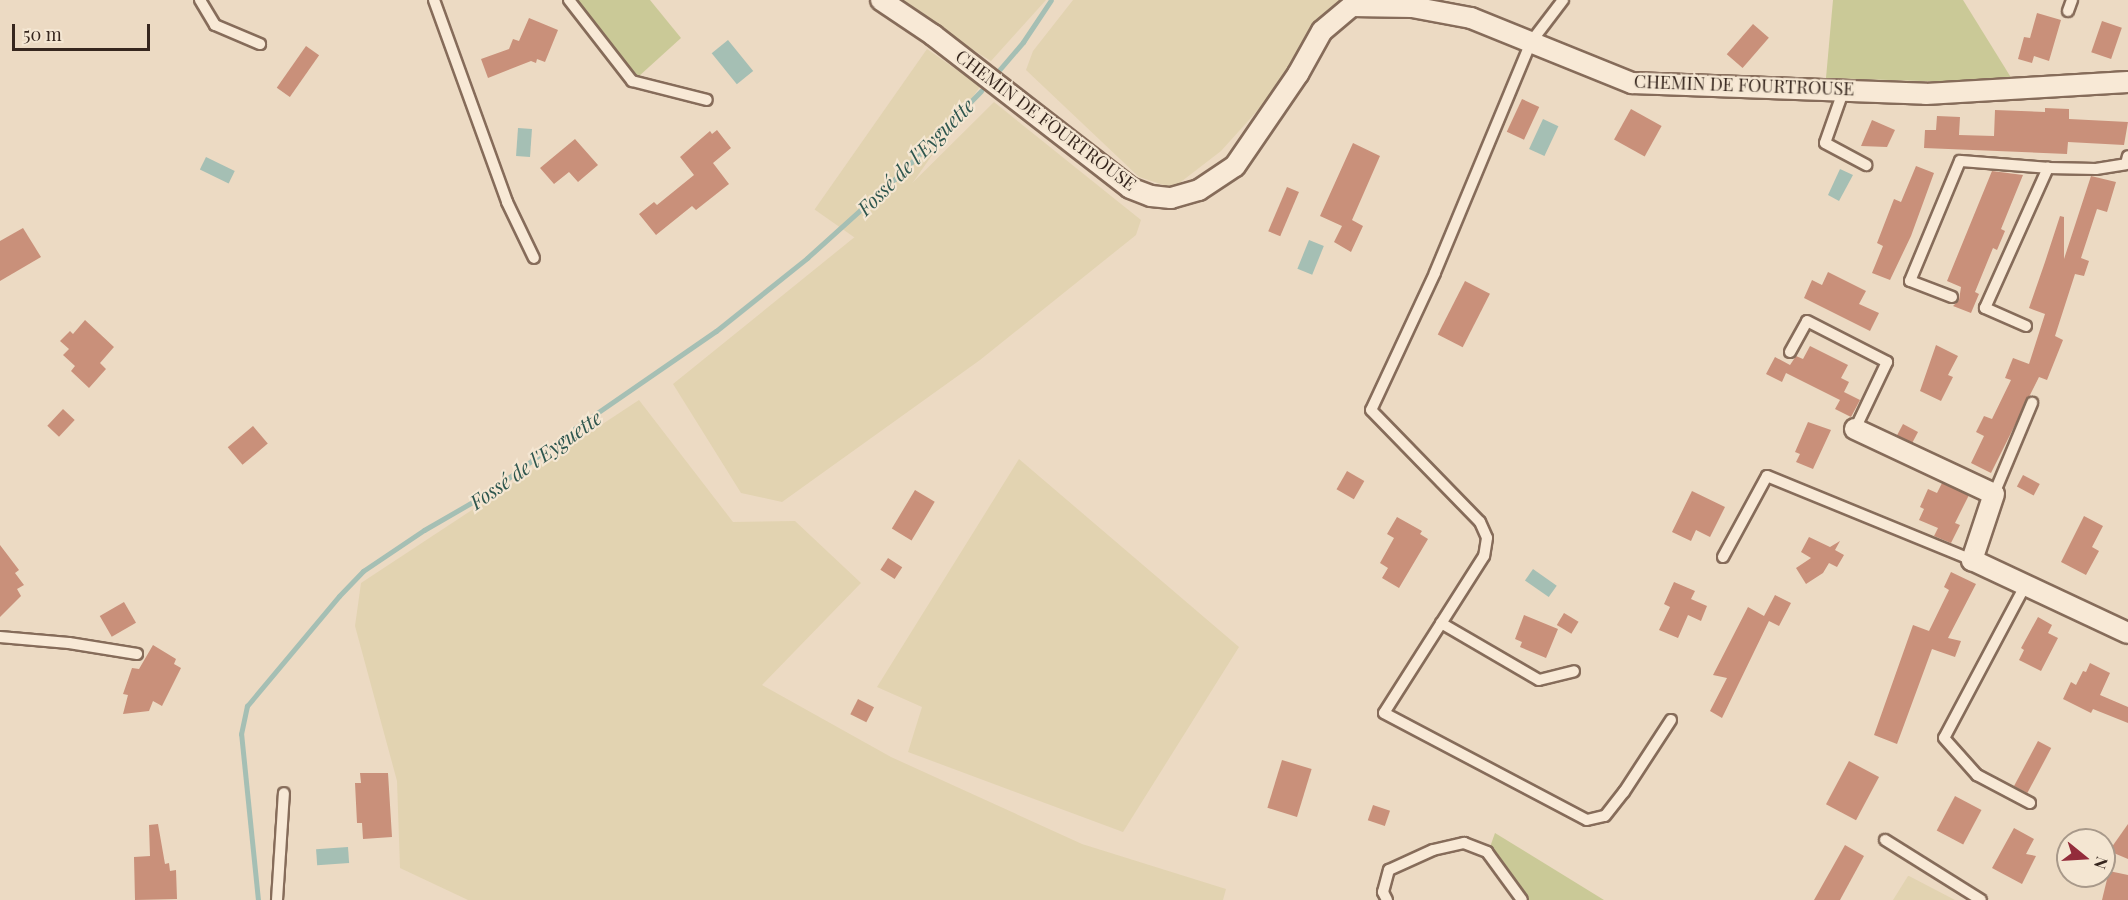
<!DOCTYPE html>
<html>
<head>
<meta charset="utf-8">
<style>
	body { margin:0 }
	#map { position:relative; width:2128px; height:900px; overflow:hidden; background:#ecdac3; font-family:"Playfair Display",serif }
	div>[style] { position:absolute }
	.farmland>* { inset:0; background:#e2d3b1; transform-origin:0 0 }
	.green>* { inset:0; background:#cac997 }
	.water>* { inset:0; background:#a5bfb4; transform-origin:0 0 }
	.stream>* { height:5px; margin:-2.5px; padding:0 2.5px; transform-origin:2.5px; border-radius:2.5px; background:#a5bfb4 }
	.building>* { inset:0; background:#c9907a; transform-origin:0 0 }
	.roads { filter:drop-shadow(2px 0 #866c5a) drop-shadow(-2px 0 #866c5a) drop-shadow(0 2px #866c5a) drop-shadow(0 -2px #866c5a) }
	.lane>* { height:10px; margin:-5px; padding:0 5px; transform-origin:5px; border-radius:5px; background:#f8e9d6 }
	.street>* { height:20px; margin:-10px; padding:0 10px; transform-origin:10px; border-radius:10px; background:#f8e9d6 }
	span { translate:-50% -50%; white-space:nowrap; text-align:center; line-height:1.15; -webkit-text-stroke:4.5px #f4e6d2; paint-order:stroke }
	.street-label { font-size:18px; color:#36261e }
	.water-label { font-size:20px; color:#2e564e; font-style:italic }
	.north { position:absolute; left:2056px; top:828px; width:60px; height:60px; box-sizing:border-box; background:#f4e6d2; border:2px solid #a8998a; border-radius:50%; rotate:108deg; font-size:16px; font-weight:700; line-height:24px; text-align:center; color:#36261e }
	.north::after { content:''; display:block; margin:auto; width:21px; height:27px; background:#932c3b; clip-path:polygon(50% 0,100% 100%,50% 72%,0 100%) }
	.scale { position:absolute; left:12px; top:24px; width:138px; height:27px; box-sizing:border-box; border:3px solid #36261e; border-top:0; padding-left:8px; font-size:18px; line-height:21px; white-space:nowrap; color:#36261e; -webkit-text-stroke:4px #f4e6d2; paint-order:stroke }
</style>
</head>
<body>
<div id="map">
	<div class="farmland">
		<div style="clip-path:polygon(891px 0,1046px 0,991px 61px)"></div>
		<div style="clip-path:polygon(1073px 0,1410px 0,1349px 0,1296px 68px,1221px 151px,1173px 188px,1139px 177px,1026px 70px,1033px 51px)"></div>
		<div style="left:927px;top:49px;width:65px;height:196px;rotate:35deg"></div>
		<div style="clip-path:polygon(994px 102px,1141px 220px,1136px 235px,980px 360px,782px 502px,741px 493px,673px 384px,872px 223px)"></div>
		<div style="clip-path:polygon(639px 400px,733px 522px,795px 521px,861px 583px,762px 685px,891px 757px,1082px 844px,1226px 889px,1223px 900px,468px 900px,400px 868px,397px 781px,355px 626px,361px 583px)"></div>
		<div style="clip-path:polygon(1019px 459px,1239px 647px,1123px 832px,908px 752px,922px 707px,877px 687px)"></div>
		<div style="clip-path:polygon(1908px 876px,1909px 876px,1955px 900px,1893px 900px)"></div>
	</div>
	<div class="green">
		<div style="clip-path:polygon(578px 0,650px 0,681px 38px,638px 77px)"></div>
		<div style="clip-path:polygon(1833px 0,1963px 0,2015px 84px,1826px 78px)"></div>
		<div style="clip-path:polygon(1495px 833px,1604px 900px,1528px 900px,1490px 847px)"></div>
	</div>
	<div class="water">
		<div style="left:728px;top:40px;width:40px;height:21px;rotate:51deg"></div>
		<div style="left:1543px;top:119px;width:17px;height:33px;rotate:25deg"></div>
		<div style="left:518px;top:128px;width:14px;height:28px;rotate:4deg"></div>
		<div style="left:206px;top:157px;width:32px;height:14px;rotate:26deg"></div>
		<div style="clip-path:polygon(1840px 169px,1853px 175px,1839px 201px,1828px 195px)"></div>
		<div style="left:1309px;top:240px;width:16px;height:31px;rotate:22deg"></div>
		<div style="left:1533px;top:569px;width:29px;height:14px;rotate:35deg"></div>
		<div style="left:348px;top:847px;width:16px;height:32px;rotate:86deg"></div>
	</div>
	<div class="stream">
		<div style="left:994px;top:76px;width:45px;rotate:-49.5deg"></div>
		<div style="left:1023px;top:42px;width:50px;rotate:-56.3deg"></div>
		<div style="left:258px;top:900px;width:167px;rotate:-95.8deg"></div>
		<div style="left:241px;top:734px;width:29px;rotate:-78deg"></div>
		<div style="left:247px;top:706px;width:143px;rotate:-50.1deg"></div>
		<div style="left:339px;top:596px;width:35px;rotate:-46deg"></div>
		<div style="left:363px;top:571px;width:73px;rotate:-33.9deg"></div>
		<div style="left:424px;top:530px;width:74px;rotate:-30deg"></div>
		<div style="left:488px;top:493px;width:116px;rotate:-36.6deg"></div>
		<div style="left:581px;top:424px;width:164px;rotate:-34.6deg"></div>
		<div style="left:716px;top:331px;width:117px;rotate:-38.7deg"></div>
		<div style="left:807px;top:258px;width:120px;rotate:-42deg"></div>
		<div style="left:896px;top:178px;width:122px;rotate:-45.7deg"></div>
	</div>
	<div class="building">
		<div style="clip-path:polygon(2037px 13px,2061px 20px,2049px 61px,2034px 56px,2032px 63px,2018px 59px,2024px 37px,2030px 38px)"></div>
		<div style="clip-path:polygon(529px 18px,558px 30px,545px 62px,537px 59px,536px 63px,531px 61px,488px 78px,481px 59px,509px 49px,513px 39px,519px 41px)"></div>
		<div style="left:2102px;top:21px;width:21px;height:33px;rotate:19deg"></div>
		<div style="left:1753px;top:24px;width:21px;height:40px;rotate:41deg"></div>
		<div style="left:306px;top:46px;width:16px;height:51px;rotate:35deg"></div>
		<div style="left:1522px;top:99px;width:19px;height:36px;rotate:25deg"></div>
		<div style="clip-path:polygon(2045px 108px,2069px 109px,2069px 119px,2128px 122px,2124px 145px,2068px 142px,2067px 154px,1924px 148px,1925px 130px,1936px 130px,1937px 116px,1960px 117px,1959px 135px,1994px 136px,1995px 110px,2045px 112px)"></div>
		<div style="left:1631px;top:109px;width:35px;height:35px;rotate:29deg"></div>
		<div style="clip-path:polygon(1872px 120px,1895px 130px,1887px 147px,1861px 146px)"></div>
		<div style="clip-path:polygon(717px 130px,731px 148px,713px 163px,729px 184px,696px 210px,692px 206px,656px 235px,639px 214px,654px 202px,657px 205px,694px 175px,680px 157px,710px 131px,712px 134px)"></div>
		<div style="clip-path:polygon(575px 139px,598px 165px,578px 182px,569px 172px,554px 184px,540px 168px)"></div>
		<div style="clip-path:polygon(1353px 143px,1380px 156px,1352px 220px,1363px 226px,1351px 252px,1334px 242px,1342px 226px,1320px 216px)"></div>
		<div style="clip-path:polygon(1916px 166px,1934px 173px,1911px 236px,1890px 280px,1872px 273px,1883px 246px,1877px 243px,1894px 199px,1901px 202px)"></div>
		<div style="clip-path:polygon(1992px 171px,2023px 175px,2001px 229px,2005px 231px,1997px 250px,1993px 248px,1975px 292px,1979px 294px,1971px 313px,1953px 306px,1959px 300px,1961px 287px,1947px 281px)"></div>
		<div style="clip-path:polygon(2091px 176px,2116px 182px,2107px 212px,2097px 209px,2081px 258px,2089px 261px,2084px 276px,2075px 274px,2055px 336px,2063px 340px,2047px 380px,2039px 377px,1991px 473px,1971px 463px,1984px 436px,1976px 432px,1984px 416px,1992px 419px,2011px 380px,2005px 378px,2013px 358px,2029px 364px,2045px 314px,2029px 308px,2045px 262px,2060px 216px,2064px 217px,2064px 259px)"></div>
		<div style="left:1287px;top:187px;width:13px;height:48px;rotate:23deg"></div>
		<div style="clip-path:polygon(23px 228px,41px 257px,0 281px,0 241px)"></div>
		<div style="clip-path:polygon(1828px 272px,1866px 291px,1859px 304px,1879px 313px,1870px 331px,1804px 298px,1812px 280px,1822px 285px)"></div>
		<div style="left:1465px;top:281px;width:28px;height:60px;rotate:27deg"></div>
		<div style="clip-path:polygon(85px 320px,114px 347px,100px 363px,106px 369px,89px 388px,71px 371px,75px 366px,63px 355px,69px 349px,60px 341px,70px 331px,73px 334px)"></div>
		<div style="clip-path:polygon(1936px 345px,1958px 356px,1948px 375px,1953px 377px,1941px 401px,1920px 391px)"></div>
		<div style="clip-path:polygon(1810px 346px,1848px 365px,1841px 378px,1849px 382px,1844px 392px,1860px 400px,1851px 417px,1835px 409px,1840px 400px,1786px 373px,1782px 382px,1766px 374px,1775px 357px,1790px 365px,1796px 356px,1803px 359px)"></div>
		<div style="left:63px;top:409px;width:16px;height:23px;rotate:43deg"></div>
		<div style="clip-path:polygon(1808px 422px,1831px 430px,1813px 469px,1796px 462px,1800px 454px,1795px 452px)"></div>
		<div style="left:1903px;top:424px;width:17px;height:13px;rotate:28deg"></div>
		<div style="left:253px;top:426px;width:23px;height:33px;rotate:50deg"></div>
		<div style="left:1347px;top:471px;width:20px;height:21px;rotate:30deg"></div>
		<div style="left:2023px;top:475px;width:19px;height:13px;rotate:28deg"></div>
		<div style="clip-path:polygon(1942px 483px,1969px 495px,1955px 523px,1960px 525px,1951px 543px,1934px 536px,1938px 528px,1919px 520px,1924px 509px,1920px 507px,1928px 489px,1937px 493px)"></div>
		<div style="left:915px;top:490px;width:23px;height:45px;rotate:31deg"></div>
		<div style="clip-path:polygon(1692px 491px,1725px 507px,1710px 537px,1696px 530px,1691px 541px,1672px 532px)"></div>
		<div style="clip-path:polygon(2084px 516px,2103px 526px,2092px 547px,2099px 551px,2086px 575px,2061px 562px)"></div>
		<div style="clip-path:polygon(1397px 517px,1422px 531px,1420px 534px,1428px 539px,1399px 588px,1382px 578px,1388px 568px,1380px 563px,1394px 538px,1387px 534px)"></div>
		<div style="clip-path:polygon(1809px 537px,1830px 547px,1840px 541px,1835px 550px,1844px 555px,1837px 567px,1829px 563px,1823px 573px,1806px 584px,1796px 568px,1811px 558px,1801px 552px)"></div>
		<div style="clip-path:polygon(0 545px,19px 570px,15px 573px,24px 585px,17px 589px,21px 596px,0 617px)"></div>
		<div style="left:888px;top:558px;width:17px;height:14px;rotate:33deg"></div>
		<div style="clip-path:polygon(1951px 572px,1976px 584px,1948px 638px,1961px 641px,1955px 657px,1932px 649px,1897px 744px,1874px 735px,1913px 625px,1929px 631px,1949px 590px,1944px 587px)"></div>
		<div style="clip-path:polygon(1674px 582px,1695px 591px,1691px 599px,1707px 606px,1701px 621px,1688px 615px,1678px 638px,1659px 630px,1670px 607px,1664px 604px)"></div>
		<div style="clip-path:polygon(1775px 595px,1791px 603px,1779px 626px,1769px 621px,1722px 718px,1710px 711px,1727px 678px,1713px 675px,1748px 607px,1764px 616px)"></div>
		<div style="left:124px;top:602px;width:24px;height:28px;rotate:60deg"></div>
		<div style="left:1564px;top:613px;width:17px;height:14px;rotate:31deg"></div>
		<div style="clip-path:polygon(1524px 615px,1558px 629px,1546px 658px,1520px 647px,1522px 642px,1515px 639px)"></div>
		<div style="clip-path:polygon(2038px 617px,2052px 625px,2048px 633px,2058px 638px,2041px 671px,2019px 660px,2024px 650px,2021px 648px)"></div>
		<div style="clip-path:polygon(153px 645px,176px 659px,174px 664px,181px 668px,162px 706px,153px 701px,149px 711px,123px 714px,128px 695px,123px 694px,132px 668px,139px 669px)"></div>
		<div style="clip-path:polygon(2090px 663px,2110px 673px,2100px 695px,2128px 707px,2128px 723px,2093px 709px,2091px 713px,2063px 699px,2071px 682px,2076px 685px,2083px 671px,2086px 672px)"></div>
		<div style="left:858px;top:699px;width:18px;height:17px;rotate:27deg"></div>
		<div style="left:2038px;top:741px;width:15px;height:51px;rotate:28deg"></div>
		<div style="left:1282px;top:760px;width:31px;height:50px;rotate:17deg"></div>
		<div style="left:1849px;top:761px;width:34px;height:49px;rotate:28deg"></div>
		<div style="clip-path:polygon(360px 773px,388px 773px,392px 837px,363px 839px,362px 823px,357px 823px,355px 783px,361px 783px)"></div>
		<div style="left:1955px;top:796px;width:30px;height:39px;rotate:28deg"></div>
		<div style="left:1373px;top:805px;width:18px;height:16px;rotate:19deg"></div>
		<div style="clip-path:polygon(158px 824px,165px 864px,169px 863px,170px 871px,176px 870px,177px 899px,135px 900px,134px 857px,150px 856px,149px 825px)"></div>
		<div style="clip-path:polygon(2128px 824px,2128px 859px,2109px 851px)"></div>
		<div style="clip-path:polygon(2014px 828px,2034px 839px,2026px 854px,2036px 856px,2022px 884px,1992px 868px)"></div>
		<div style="clip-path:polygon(1845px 845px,1864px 856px,1840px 900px,1814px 900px)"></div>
		<div style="clip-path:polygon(2109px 871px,2128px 875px,2128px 900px,2102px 900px)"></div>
	</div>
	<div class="roads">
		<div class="lane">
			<div style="left:200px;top:0;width:29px;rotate:59deg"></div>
			<div style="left:215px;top:25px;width:49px;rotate:22.9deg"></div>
			<div style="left:434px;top:0;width:215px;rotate:70.1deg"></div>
			<div style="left:507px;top:202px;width:62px;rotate:64.3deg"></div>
			<div style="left:569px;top:0;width:103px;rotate:52.1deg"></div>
			<div style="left:632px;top:81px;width:77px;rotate:14.2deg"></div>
			<div style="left:1563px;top:0;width:53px;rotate:127.3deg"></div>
			<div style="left:1531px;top:42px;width:250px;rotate:112.6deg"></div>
			<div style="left:1435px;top:273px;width:151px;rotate:115deg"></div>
			<div style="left:1371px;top:410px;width:156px;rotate:45.8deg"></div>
			<div style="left:1480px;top:522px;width:17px;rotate:66deg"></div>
			<div style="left:1487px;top:538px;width:18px;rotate:99deg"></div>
			<div style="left:1484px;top:556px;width:186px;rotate:122.5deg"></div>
			<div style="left:1384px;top:713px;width:229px;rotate:27.8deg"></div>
			<div style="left:1587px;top:820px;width:18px;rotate:-13deg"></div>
			<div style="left:1605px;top:816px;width:31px;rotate:-52deg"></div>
			<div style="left:1624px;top:792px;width:86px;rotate:-56.9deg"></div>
			<div style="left:2068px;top:11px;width:12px;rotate:-70deg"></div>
			<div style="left:1844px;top:89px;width:57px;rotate:109.4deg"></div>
			<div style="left:1825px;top:143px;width:47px;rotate:28.2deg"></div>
			<div style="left:1952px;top:297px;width:45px;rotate:-159.1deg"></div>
			<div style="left:1910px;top:281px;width:130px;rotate:-67.4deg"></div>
			<div style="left:1960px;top:161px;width:88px;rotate:4.5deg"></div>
			<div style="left:2026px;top:326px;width:45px;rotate:-156.3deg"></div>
			<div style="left:1985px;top:308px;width:154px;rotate:-65.8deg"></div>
			<div style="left:2048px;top:168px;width:48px;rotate:1.2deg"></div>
			<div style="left:2096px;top:169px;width:30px;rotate:-9deg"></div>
			<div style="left:2126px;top:164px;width:8px;rotate:-76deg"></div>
			<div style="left:1790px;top:352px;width:35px;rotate:-61deg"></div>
			<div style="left:1807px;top:321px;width:90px;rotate:27.1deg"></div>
			<div style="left:1887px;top:362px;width:74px;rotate:115.5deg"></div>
			<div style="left:1994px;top:494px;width:99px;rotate:-67.3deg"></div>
			<div style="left:1723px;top:557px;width:92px;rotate:-61.5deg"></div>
			<div style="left:1767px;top:476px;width:222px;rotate:22.3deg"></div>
			<div style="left:2026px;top:584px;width:174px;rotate:118deg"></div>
			<div style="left:1944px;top:738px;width:50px;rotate:48.3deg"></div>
			<div style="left:1977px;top:775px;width:60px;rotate:27.8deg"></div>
			<div style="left:1441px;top:623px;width:113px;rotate:30.2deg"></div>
			<div style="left:1539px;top:680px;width:36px;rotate:-14deg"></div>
			<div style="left:0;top:637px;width:69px;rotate:5deg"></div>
			<div style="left:69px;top:643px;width:69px;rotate:9.2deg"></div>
			<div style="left:1885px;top:840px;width:113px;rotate:32deg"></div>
			<div style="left:277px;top:900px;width:107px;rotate:-86.3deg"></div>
			<div style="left:1387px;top:900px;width:9px;rotate:-117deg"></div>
			<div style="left:1383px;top:892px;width:23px;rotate:-75deg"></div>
			<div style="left:1389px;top:870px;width:48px;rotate:-24.4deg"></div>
			<div style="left:1433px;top:850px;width:32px;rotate:-13deg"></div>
			<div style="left:1464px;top:843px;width:25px;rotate:21deg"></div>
			<div style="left:1487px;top:852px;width:59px;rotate:53.9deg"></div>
		</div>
		<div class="street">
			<div style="left:881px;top:0;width:63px;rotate:33.9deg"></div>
			<div style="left:933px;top:35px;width:249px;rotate:37.8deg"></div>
			<div style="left:1130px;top:188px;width:22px;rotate:21deg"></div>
			<div style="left:1151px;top:196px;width:20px;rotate:6deg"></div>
			<div style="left:1171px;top:198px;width:29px;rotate:-16deg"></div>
			<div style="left:1199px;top:190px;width:43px;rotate:-33.7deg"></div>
			<div style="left:1235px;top:166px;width:112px;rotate:-55.6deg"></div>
			<div style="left:1298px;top:74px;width:49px;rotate:-60.8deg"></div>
			<div style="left:1322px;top:31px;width:39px;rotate:-40deg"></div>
			<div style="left:1352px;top:6px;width:60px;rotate:1deg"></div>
			<div style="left:1412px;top:7px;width:60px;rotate:10.6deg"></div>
			<div style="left:1471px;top:18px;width:174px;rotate:22deg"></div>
			<div style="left:1632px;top:83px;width:294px;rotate:2.1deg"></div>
			<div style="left:1926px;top:94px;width:202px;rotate:-3.4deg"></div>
			<div style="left:1855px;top:429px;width:153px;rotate:25.1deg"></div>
			<div style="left:1994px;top:494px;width:70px;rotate:108.4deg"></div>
			<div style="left:1972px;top:560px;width:172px;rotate:25.1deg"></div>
		</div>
	</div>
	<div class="street-label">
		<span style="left:1744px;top:85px;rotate:2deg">CHEMIN DE FOURTROUSE</span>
		<span style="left:1046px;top:120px;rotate:37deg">CHEMIN DE FOURTROUSE</span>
	</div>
	<div class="water-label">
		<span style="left:915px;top:156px;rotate:-45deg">Fossé de l'Eyguette</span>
		<span style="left:535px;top:459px;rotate:-35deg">Fossé de l'Eyguette</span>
	</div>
	<div class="north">N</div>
	<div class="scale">50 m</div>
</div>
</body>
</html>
